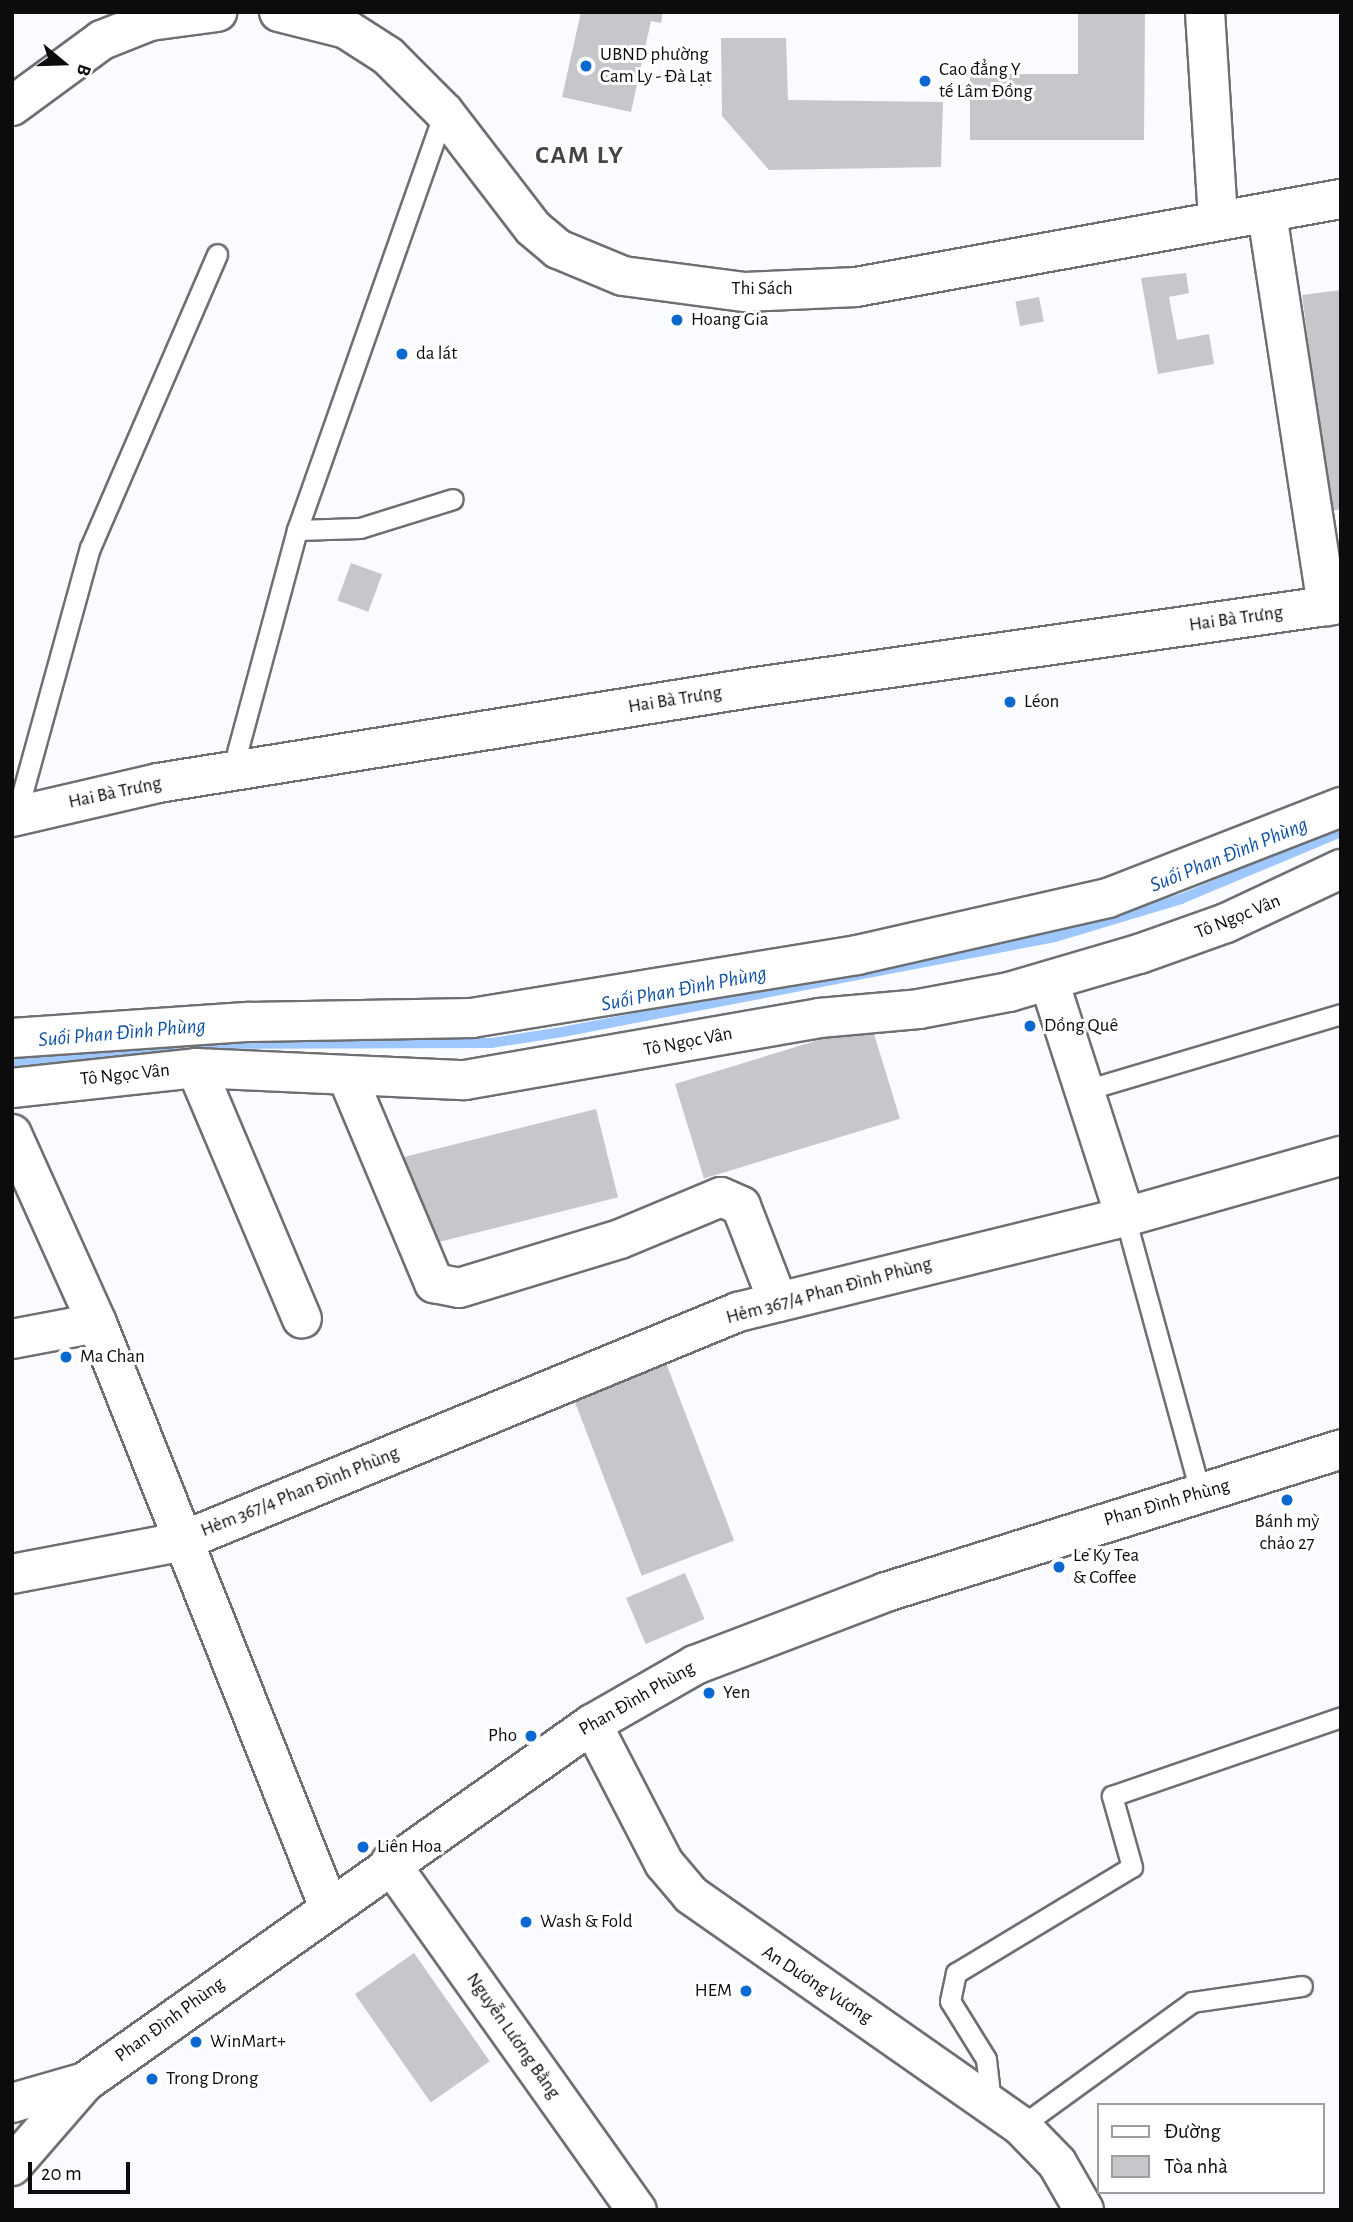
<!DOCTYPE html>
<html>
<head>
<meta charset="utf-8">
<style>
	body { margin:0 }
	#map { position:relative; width:1353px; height:2222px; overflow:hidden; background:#f9fbfe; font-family:"Alegreya Sans",sans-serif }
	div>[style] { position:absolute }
	.stream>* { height:10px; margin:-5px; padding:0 5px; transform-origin:5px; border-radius:5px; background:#9ec7ff }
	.building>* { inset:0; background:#c5c7ca; transform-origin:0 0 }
	.roads { filter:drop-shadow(2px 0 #6d6f72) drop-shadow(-2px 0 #6d6f72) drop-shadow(0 2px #6d6f72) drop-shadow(0 -2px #6d6f72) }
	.lane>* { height:19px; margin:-9.5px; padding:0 9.5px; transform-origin:9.5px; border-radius:9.5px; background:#fff }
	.street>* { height:38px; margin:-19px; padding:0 19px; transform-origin:19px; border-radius:19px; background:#fff }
	.secondary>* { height:38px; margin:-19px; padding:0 19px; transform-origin:19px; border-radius:19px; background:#fff }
	.dots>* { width:19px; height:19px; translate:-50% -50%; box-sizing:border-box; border:4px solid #fff; border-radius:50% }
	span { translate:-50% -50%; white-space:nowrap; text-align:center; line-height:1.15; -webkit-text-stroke:6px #fff; paint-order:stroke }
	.poi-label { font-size:19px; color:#0c0c0d }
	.left { translate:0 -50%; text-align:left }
	.right { translate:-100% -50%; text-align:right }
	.street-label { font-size:19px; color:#0c0c0d }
	.water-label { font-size:21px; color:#0e51a1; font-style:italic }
	.district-label { font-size:26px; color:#434547; font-weight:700; letter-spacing:2px }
	.frame { position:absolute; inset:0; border:14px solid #0c0c0d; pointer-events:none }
	.legend { position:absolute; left:1097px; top:2103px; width:228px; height:91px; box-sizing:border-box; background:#fff; border:2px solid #9e9e9e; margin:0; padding:9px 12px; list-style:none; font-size:21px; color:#0c0c0d }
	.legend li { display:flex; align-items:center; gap:14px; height:35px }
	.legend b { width:35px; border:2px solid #9e9e9e }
	.north { position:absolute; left:28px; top:28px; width:70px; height:70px; -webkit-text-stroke:5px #fff; paint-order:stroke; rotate:109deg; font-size:19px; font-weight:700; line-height:28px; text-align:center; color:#0c0c0d }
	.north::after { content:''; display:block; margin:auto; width:24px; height:32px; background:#0c0c0d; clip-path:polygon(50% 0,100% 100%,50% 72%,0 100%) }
	.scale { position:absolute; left:28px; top:2162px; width:102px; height:32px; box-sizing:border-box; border:4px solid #0c0c0d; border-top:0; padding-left:9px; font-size:21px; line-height:24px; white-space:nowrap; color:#0c0c0d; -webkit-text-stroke:5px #fff; paint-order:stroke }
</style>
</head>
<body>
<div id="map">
	<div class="stream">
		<div style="left:193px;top:1044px;width:298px;rotate:-0.2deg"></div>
		<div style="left:491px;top:1043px;width:72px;rotate:-8.8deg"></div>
		<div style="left:562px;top:1032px;width:502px;rotate:-10.91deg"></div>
		<div style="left:1055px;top:937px;width:132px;rotate:-16.8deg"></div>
		<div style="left:1181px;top:899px;width:173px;rotate:-22.7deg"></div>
		<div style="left:12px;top:1062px;width:163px;rotate:-5.6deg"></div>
	</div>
	<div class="building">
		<div style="clip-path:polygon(581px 12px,663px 12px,661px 23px,651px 21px,631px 112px,562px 97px)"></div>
		<div style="clip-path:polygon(1078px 12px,1145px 12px,1144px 140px,970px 140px,970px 74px,1078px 74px)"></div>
		<div style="clip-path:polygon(721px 38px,786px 38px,788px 100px,943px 102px,941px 167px,769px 170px,722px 116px)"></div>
		<div style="clip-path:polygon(1186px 273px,1189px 293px,1169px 297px,1177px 340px,1209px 334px,1214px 364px,1158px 374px,1141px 278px)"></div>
		<div style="clip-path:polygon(1341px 290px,1341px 509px,1331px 511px,1302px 295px)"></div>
		<div style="left:1039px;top:297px;width:25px;height:24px;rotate:79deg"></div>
		<div style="left:351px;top:563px;width:33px;height:40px;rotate:20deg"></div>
		<div style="left:871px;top:1024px;width:99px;height:205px;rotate:73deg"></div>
		<div style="left:596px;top:1109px;width:91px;height:198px;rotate:76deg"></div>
		<div style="left:666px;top:1363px;width:190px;height:99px;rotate:69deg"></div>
		<div style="left:685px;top:1573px;width:50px;height:64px;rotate:67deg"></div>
		<div style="left:414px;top:1953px;width:132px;height:72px;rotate:55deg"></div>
	</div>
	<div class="roads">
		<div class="lane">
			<div style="left:297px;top:530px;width:63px;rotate:-1.8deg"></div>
			<div style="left:360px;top:528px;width:97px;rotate:-17.3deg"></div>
			<div style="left:232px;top:771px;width:250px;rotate:-74.9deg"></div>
			<div style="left:297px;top:530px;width:443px;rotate:-70.6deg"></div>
			<div style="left:16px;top:816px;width:278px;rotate:-74.6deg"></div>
			<div style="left:90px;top:548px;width:320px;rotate:-66.6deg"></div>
			<div style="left:1086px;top:1090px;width:266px;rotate:-16.6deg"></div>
			<div style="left:1125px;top:1217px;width:287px;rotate:74.7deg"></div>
			<div style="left:991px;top:2103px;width:44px;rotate:-96.5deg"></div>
			<div style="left:986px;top:2059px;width:68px;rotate:-121.8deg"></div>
			<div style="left:950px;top:2001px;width:29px;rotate:-78deg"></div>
			<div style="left:956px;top:1973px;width:205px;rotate:-31.1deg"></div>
			<div style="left:1132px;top:1867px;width:74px;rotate:-105.7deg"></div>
			<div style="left:1112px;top:1796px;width:242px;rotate:-19deg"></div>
			<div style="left:1021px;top:2126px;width:211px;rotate:-35.9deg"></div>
			<div style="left:1192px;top:2002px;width:111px;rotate:-8.3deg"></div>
		</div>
		<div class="street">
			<div style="left:279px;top:12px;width:69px;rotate:14.2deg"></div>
			<div style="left:346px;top:29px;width:50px;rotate:32.7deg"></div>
			<div style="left:388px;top:56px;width:79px;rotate:45deg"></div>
			<div style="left:444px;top:112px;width:146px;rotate:52.5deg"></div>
			<div style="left:533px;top:228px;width:33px;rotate:40deg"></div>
			<div style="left:558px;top:249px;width:70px;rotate:22.6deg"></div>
			<div style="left:623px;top:276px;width:123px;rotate:7.5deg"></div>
			<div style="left:745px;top:292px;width:111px;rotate:-2.6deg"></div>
			<div style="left:856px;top:287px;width:493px;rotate:-10.3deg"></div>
			<div style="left:1205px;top:12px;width:209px;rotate:86.4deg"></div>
			<div style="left:12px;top:106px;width:112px;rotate:-36.3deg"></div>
			<div style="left:102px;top:40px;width:52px;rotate:-21.6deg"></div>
			<div style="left:150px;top:21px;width:68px;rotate:-7.7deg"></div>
			<div style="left:1267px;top:214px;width:397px;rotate:81.3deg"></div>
			<div style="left:1049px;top:981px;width:248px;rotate:72.1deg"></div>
			<div style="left:12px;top:1038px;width:238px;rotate:-3.9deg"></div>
			<div style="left:249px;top:1022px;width:223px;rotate:-1deg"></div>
			<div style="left:472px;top:1018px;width:390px;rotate:-9.3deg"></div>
			<div style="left:857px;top:955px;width:257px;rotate:-12.8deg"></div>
			<div style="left:1108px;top:898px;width:250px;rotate:-21.3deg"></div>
			<div style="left:196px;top:1068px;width:272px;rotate:67.1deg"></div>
			<div style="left:347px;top:1076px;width:225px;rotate:67.2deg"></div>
			<div style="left:434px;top:1283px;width:25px;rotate:11deg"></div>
			<div style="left:459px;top:1288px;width:168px;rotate:-16.9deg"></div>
			<div style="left:620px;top:1239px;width:109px;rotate:-22.6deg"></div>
			<div style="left:721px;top:1197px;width:22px;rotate:24deg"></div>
			<div style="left:741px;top:1206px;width:103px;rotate:68.9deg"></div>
			<div style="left:12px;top:1088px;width:185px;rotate:-6.2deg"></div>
			<div style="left:196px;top:1068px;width:269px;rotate:2.6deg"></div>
			<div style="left:465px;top:1080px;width:359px;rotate:-9.9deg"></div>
			<div style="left:819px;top:1018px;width:100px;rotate:-5.1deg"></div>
			<div style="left:919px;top:1009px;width:92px;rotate:-10.7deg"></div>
			<div style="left:1009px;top:992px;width:135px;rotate:-16.3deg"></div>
			<div style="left:1139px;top:954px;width:92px;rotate:-19.6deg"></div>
			<div style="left:1226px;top:923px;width:127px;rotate:-25.2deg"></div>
			<div style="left:12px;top:1134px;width:207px;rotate:65.8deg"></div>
			<div style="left:97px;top:1323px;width:626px;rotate:68.35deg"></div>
			<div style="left:12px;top:1339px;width:86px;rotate:-10.7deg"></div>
			<div style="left:12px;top:1574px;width:171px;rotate:-10.8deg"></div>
			<div style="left:180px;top:1542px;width:604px;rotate:-22.4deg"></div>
			<div style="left:738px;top:1312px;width:398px;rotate:-13.8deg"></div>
			<div style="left:1125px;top:1217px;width:224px;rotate:-15.8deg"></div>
			<div style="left:592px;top:1724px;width:157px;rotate:62.6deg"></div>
			<div style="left:664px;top:1863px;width:42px;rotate:49.8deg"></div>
			<div style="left:691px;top:1895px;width:403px;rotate:35deg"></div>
			<div style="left:1021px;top:2126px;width:52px;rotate:45.8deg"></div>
			<div style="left:1057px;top:2163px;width:54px;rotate:60.1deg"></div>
			<div style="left:390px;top:1863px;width:426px;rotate:54.6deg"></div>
		</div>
		<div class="secondary">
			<div style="left:12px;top:817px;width:150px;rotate:-13.1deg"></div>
			<div style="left:158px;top:783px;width:606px;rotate:-9.12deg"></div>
			<div style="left:756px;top:687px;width:591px;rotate:-8.08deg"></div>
			<div style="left:12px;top:2103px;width:76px;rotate:-16deg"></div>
			<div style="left:85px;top:2082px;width:621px;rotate:-35.23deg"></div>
			<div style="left:592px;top:1724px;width:119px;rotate:-29.8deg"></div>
			<div style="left:695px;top:1665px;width:204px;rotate:-20.9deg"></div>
			<div style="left:886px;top:1592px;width:477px;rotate:-17.4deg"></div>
			<div style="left:12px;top:2166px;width:111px;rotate:-49deg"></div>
		</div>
	</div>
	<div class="dots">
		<div style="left:586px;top:66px;background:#0a68d1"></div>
		<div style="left:925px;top:81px;background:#0a68d1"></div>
		<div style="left:677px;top:320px;background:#0a68d1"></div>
		<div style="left:402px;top:354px;background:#0a68d1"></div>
		<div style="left:1010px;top:702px;background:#0a68d1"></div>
		<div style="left:1030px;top:1026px;background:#0a68d1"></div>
		<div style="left:66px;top:1357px;background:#0a68d1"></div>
		<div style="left:1287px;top:1500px;background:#0a68d1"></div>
		<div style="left:1059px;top:1567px;background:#0a68d1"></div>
		<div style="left:709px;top:1693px;background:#0a68d1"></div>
		<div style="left:531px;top:1736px;background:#0a68d1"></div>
		<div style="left:363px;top:1847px;background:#0a68d1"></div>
		<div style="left:526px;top:1922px;background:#0a68d1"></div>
		<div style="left:746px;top:1991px;background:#0a68d1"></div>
		<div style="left:196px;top:2042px;background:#0a68d1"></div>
		<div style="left:152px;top:2079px;background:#0a68d1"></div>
	</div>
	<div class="poi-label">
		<span class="left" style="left:600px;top:66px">UBND phường<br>Cam Ly - Đà Lạt</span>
		<span class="left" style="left:939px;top:81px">Cao đẳng Y<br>tế Lâm Đồng</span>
		<span class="left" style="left:691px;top:320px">Hoang Gia</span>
		<span class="left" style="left:416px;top:354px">da lát</span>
		<span class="left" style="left:1024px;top:702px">Léon</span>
		<span class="left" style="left:1044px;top:1026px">Dồng Quê</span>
		<span class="left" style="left:80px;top:1357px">Ma Chan</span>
		<span style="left:1287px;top:1533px">Bánh mỳ<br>chảo 27</span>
		<span class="left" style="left:1073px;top:1567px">Le Ky Tea<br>&amp; Coffee</span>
		<span class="left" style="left:723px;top:1693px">Yen</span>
		<span class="right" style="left:517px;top:1736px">Pho</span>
		<span class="left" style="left:377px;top:1847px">Liên Hoa</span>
		<span class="left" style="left:540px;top:1922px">Wash &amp; Fold</span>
		<span class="right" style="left:732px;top:1991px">HEM</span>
		<span class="left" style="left:210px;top:2042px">WinMart+</span>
		<span class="left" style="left:166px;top:2079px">Trong Drong</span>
	</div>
	<div class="street-label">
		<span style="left:762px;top:289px">Thi Sách</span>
		<span style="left:1236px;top:619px;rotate:-8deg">Hai Bà Trưng</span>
		<span style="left:675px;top:700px;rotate:-9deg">Hai Bà Trưng</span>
		<span style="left:115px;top:793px;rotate:-12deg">Hai Bà Trưng</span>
		<span style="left:1238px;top:917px;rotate:-22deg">Tô Ngọc Vân</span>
		<span style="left:688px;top:1042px;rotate:-11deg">Tô Ngọc Vân</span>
		<span style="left:125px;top:1075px;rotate:-6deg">Tô Ngọc Vân</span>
		<span style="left:829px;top:1291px;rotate:-15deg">Hẻm 367/4 Phan Đình Phùng</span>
		<span style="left:300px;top:1492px;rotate:-22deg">Hẻm 367/4 Phan Đình Phùng</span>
		<span style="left:1167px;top:1503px;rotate:-16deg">Phan Đình Phùng</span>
		<span style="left:637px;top:1699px;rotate:-30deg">Phan Đình Phùng</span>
		<span style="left:817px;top:1985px;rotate:33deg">An Dương Vương</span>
		<span style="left:170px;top:2020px;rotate:-36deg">Phan Đình Phùng</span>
		<span style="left:513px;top:2036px;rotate:55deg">Nguyễn Lương Bằng</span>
	</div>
	<div class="water-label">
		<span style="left:1229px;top:855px;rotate:-22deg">Suối Phan Đình Phùng</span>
		<span style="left:684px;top:989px;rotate:-11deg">Suối Phan Đình Phùng</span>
		<span style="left:122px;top:1033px;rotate:-5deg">Suối Phan Đình Phùng</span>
	</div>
	<div class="district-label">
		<span style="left:580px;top:156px">CAM LY</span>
	</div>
	<div class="frame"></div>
	<ul class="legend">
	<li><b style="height:9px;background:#fff"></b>Đường</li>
	<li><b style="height:19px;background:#c5c7ca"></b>Tòa nhà</li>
	</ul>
	<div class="north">B</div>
	<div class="scale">20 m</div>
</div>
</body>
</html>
